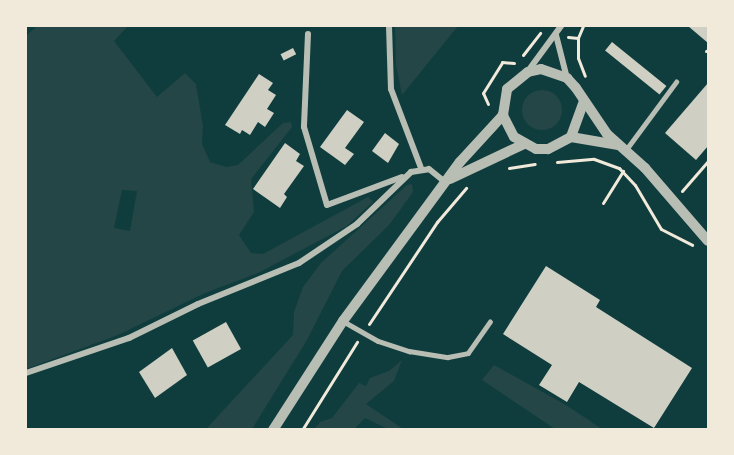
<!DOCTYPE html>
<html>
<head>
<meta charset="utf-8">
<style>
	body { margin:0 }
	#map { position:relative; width:734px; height:455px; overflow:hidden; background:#0f3d3e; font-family:Raleway,sans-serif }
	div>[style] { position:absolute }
	.green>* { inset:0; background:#244646 }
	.round { border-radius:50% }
	.building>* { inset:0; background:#cfcfc3; transform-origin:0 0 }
	.path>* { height:3px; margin:-1.5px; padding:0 1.5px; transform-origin:1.5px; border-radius:1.5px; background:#f1e9da }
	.service>* { height:4.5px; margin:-2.25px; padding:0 2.25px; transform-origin:2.25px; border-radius:2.25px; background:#b8beb3 }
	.minor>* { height:6px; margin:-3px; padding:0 3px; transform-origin:3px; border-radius:3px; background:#b8beb3 }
	.tertiary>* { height:10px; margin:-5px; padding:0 5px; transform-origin:5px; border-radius:5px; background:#b8beb3 }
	span { translate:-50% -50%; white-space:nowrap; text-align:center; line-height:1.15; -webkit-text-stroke:5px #f1e9da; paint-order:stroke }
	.frame { position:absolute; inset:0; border:27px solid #f1e9da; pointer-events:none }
</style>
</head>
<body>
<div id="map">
	<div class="green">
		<div style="clip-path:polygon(evenodd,37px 26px,128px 26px,114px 41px,157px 97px,185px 73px,196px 84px,203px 126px,202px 144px,210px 162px,226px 167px,238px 165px,283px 123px,291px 122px,292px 127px,251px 179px,254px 212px,239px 235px,251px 253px,263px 254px,368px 197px,373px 202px,347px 226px,258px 273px,205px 293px,118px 335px,26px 369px,26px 36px,37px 26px,122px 190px,137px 191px,130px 231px,114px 228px,122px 190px)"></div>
		<div style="clip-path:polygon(395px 26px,458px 26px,402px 95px,396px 65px)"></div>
		<div class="round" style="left:522px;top:90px;width:40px;height:40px"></div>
		<div style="clip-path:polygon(412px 184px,413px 192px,389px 225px,342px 271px,307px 340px,252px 429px,206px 429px,293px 335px,294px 312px,303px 287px,321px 263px,407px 185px)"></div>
		<div style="clip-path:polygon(402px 360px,394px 381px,366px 404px,403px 429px,388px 429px,365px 418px,354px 429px,314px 429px,320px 422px,332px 418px,359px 383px,366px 386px,370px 378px,389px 371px)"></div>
		<div style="clip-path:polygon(494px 365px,566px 405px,602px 429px,555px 429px,482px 380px)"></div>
	</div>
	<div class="building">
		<div style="clip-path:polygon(688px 26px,708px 26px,708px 43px)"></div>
		<div style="left:612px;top:42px;width:70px;height:11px;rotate:39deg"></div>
		<div style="left:293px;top:48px;width:7px;height:14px;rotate:63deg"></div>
		<div style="clip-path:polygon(259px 74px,273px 83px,268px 90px,276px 95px,267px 109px,274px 113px,265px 127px,258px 122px,250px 135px,242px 130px,240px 134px,225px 125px)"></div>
		<div style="clip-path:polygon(708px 83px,708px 146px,696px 160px,665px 133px)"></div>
		<div style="clip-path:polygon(347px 110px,364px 122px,345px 148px,354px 154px,345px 165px,320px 147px)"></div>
		<div style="clip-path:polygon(385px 133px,399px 144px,388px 163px,372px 151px)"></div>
		<div style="clip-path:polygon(285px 143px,300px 154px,296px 161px,304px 166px,284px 194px,287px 197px,280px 208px,253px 189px)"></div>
		<div style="clip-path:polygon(546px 266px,600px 300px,596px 307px,692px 368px,654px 428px,579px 382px,567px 402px,539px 385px,552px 365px,503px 334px)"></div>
		<div style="left:226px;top:322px;width:31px;height:38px;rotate:61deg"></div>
		<div style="clip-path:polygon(172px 348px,187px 375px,155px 398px,139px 372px)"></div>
	</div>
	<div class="path">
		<div style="left:583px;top:26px;width:13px;rotate:113deg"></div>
		<div style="left:578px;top:38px;width:20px;rotate:90deg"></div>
		<div style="left:578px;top:58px;width:19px;rotate:69deg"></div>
		<div style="left:568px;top:37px;width:10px;rotate:6deg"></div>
		<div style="left:706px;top:51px;width:2px;rotate:-27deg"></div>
		<div style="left:523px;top:55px;width:28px;rotate:-52deg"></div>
		<div style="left:488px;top:104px;width:12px;rotate:-114deg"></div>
		<div style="left:483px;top:93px;width:36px;rotate:-58deg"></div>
		<div style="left:502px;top:62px;width:12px;rotate:5deg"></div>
		<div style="left:557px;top:162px;width:37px;rotate:-5deg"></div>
		<div style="left:594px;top:159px;width:27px;rotate:20deg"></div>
		<div style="left:619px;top:168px;width:23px;rotate:47deg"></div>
		<div style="left:635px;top:185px;width:51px;rotate:59.4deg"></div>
		<div style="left:661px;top:229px;width:35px;rotate:27deg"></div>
		<div style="left:509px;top:168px;width:26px;rotate:-9deg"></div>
		<div style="left:682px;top:191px;width:40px;rotate:-49deg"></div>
		<div style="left:603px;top:203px;width:38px;rotate:-58deg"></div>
		<div style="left:369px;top:324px;width:123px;rotate:-56.3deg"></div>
		<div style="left:437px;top:222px;width:45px;rotate:-49.5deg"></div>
		<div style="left:302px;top:430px;width:104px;rotate:-58deg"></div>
	</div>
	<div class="service">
		<div style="left:625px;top:151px;width:86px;rotate:-53.5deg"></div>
		<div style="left:343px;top:321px;width:40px;rotate:29.7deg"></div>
		<div style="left:378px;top:341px;width:33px;rotate:18deg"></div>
		<div style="left:409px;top:351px;width:39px;rotate:9deg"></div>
		<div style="left:448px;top:357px;width:20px;rotate:-11deg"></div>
		<div style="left:468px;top:353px;width:38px;rotate:-55deg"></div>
	</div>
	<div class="minor">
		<div style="left:389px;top:26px;width:63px;rotate:88.2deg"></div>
		<div style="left:391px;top:89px;width:85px;rotate:69.2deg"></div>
		<div style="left:308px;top:34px;width:93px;rotate:92.5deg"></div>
		<div style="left:304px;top:127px;width:81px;rotate:73.6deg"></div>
		<div style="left:327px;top:205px;width:80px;rotate:-20.5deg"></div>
		<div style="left:556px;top:35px;width:44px;rotate:75.7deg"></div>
		<div style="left:528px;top:71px;width:56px;rotate:-53.7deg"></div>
		<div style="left:26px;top:373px;width:109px;rotate:-18.8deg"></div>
		<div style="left:129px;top:338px;width:77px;rotate:-26.2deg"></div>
		<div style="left:198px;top:304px;width:109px;rotate:-22.1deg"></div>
		<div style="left:299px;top:263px;width:70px;rotate:-33.9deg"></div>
		<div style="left:357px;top:224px;width:75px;rotate:-43.9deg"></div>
		<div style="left:411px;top:172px;width:18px;rotate:-9deg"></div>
		<div style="left:429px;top:169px;width:21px;rotate:39deg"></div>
	</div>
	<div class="tertiary">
		<div style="left:584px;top:101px;width:38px;rotate:110deg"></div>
		<div style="left:571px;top:137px;width:26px;rotate:152deg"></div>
		<div style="left:548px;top:149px;width:12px;rotate:180deg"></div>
		<div style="left:536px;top:149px;width:25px;rotate:-151deg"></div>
		<div style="left:514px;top:137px;width:25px;rotate:-117deg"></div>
		<div style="left:503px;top:115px;width:26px;rotate:-81deg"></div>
		<div style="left:507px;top:89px;width:27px;rotate:-39deg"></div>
		<div style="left:528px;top:72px;width:13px;rotate:-13deg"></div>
		<div style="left:541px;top:69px;width:28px;rotate:19deg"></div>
		<div style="left:567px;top:78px;width:13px;rotate:48deg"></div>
		<div style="left:576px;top:88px;width:55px;rotate:56deg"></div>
		<div style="left:607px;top:134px;width:51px;rotate:41.8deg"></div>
		<div style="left:645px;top:168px;width:96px;rotate:49.2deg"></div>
		<div style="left:571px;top:137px;width:48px;rotate:9.7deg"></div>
		<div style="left:450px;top:179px;width:82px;rotate:-25.3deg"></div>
		<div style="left:273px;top:430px;width:130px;rotate:-57.3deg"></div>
		<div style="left:343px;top:321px;width:197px;rotate:-53.7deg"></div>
		<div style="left:460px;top:162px;width:64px;rotate:-47.5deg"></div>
	</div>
	<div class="frame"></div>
</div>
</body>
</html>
